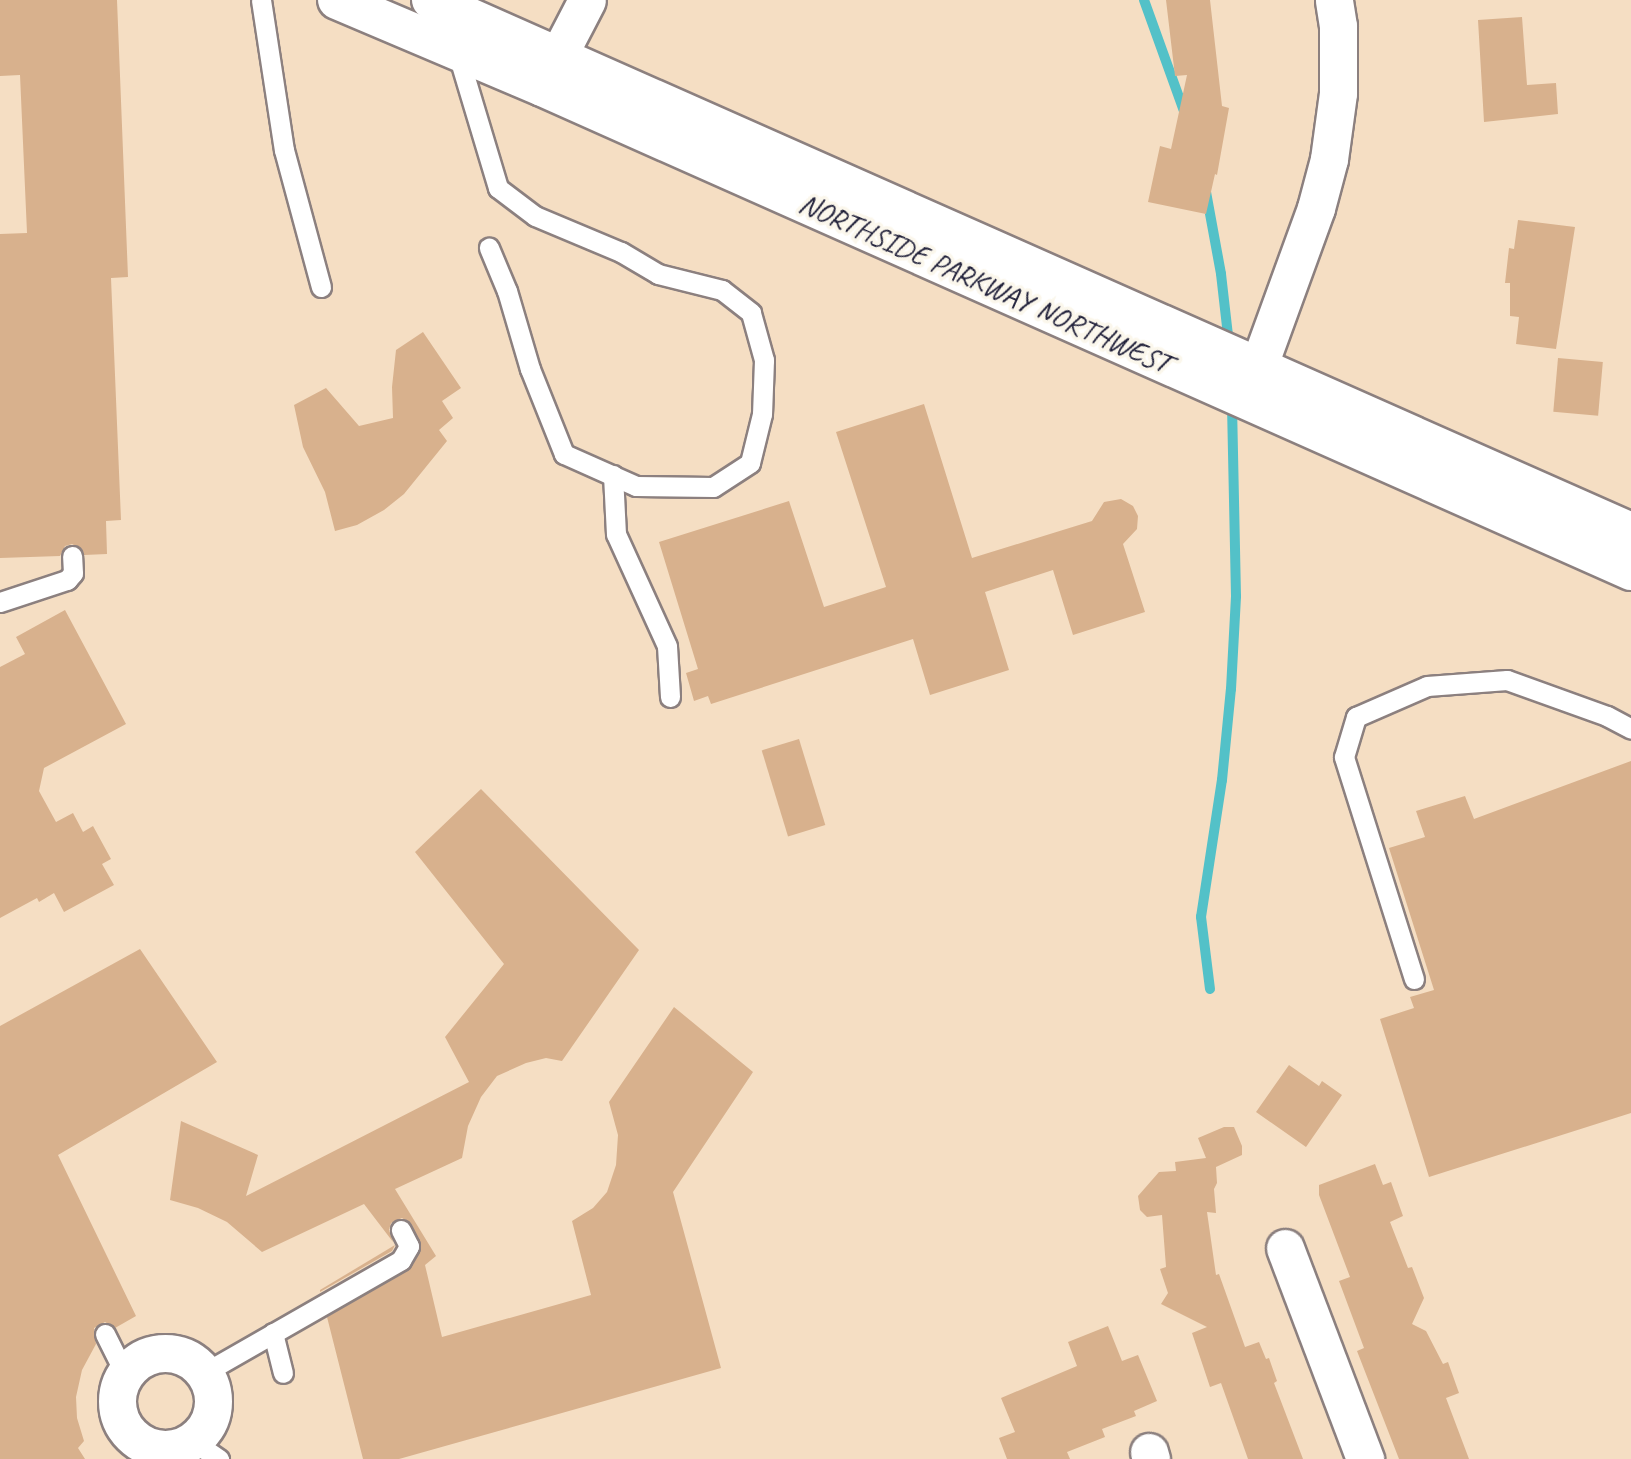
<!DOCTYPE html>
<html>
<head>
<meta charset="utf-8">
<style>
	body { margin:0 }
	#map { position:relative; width:1631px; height:1459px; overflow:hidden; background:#f5dec3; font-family:Caveat,sans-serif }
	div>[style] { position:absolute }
	.stream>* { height:10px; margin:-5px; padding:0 5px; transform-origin:5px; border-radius:5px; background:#53c1c8 }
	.building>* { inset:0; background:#d8b18d; transform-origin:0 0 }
	.roads { filter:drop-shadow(2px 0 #8c807f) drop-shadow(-2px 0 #8c807f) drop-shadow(0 2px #8c807f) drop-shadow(0 -2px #8c807f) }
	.lane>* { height:19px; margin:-9.5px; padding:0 9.5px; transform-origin:9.5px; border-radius:9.5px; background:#fff }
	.street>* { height:37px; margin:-18.5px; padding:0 18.5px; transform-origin:18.5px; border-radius:18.5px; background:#fff }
	.street>.ring { margin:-18.5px; padding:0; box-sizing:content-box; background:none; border:37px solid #fff; border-radius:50% }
	.primary>* { height:38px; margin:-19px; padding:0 19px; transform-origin:19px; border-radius:19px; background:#fff }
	span { translate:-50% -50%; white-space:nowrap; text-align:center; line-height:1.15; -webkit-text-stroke:7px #fbf7ec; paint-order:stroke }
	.street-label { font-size:30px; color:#22223b }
</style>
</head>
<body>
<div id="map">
	<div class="stream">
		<div style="left:1144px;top:0;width:121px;rotate:70.2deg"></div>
		<div style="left:1206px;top:192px;width:83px;rotate:79.6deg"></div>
		<div style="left:1221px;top:274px;width:70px;rotate:83.5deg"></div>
		<div style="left:1210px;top:989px;width:73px;rotate:-97.1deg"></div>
		<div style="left:1201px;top:917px;width:139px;rotate:-81.3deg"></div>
		<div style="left:1222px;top:780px;width:91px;rotate:-84.4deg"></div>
		<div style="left:1231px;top:689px;width:93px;rotate:-86.9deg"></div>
		<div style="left:1236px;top:596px;width:192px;rotate:-91.2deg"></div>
	</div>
	<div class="building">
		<div style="clip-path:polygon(0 0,117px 0,128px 277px,111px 278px,121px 520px,106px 521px,107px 554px,84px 555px,82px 549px,72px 544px,65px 546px,60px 556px,0 558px,0 234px,27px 233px,20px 75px,0 76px)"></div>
		<div style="clip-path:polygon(1166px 0,1210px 0,1222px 106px,1229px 108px,1217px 175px,1215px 174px,1206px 214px,1148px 202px,1160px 146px,1171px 149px,1187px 75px,1175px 76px)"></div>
		<div style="clip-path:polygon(1522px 17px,1527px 85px,1556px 83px,1558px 114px,1484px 122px,1478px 20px)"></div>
		<div style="clip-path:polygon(1518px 220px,1575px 227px,1556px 349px,1516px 344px,1519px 317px,1510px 316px,1510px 283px,1505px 283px,1509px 248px,1514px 249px)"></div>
		<div style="clip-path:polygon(423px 332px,461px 388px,442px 401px,453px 418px,439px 430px,447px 441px,404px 494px,384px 510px,357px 525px,335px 531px,325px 492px,303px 447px,294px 405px,326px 388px,359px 426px,393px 418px,392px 387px,396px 350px)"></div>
		<div style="left:1558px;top:358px;width:45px;height:54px;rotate:5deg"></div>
		<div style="clip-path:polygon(924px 404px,972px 558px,1092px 521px,1104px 502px,1121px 499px,1133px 506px,1138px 516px,1137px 529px,1123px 544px,1145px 612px,1073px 635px,1053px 570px,985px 592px,1009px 670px,930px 695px,913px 639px,711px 704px,708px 696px,694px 701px,686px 673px,698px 669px,659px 542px,789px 501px,824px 607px,886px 587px,836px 432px)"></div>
		<div style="clip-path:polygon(65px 610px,126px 724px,44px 768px,39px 791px,56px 822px,73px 813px,83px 832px,93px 826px,111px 859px,102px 864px,114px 885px,64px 912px,54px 893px,39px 902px,37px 898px,0 918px,0 667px,25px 654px,16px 637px)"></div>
		<div style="left:799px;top:739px;width:90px;height:39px;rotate:73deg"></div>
		<div style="clip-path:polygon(1631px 761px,1631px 1113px,1429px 1177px,1380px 1019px,1414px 1008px,1410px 997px,1434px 990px,1389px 848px,1425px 837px,1416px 811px,1465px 796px,1474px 819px)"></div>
		<div style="clip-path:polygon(481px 789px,639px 950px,562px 1061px,546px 1058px,526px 1063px,497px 1076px,481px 1097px,468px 1126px,462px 1158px,395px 1189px,436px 1256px,425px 1265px,442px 1337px,591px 1295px,572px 1221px,593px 1208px,607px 1192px,616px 1165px,618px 1135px,609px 1102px,674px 1007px,753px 1072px,673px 1192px,721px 1368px,399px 1459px,363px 1459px,327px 1317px,411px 1267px,421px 1246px,412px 1225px,402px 1218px,391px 1223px,389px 1230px,393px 1242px,364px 1204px,262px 1252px,227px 1222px,198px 1208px,170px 1200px,181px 1121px,258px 1155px,246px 1196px,469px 1082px,445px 1037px,504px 964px,415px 852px)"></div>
		<div style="clip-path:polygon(140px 949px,217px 1062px,58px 1155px,136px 1316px,115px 1328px,105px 1322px,94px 1328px,96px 1344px,82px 1370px,76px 1397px,77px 1418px,84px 1441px,78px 1448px,85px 1459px,0 1459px,0 1026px)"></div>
		<div style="clip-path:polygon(1289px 1065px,1319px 1086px,1322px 1081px,1342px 1095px,1306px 1147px,1256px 1112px)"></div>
		<div style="clip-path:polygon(1224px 1127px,1234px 1127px,1242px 1146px,1242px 1155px,1216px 1167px,1217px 1183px,1214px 1189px,1216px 1213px,1207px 1212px,1216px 1275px,1219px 1274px,1245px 1347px,1259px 1342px,1266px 1359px,1269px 1358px,1277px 1381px,1274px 1383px,1303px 1459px,1248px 1459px,1221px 1383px,1210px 1387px,1192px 1333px,1207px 1327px,1161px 1304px,1168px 1293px,1160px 1269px,1166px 1267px,1162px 1215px,1147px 1217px,1140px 1210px,1138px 1196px,1159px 1172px,1176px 1171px,1175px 1162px,1206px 1158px,1198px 1138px)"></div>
		<div style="clip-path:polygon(1375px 1164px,1383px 1185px,1391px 1182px,1403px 1216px,1390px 1222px,1408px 1268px,1412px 1267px,1424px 1298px,1412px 1324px,1426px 1331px,1443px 1364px,1448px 1362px,1459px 1393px,1446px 1398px,1469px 1459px,1399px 1459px,1357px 1351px,1364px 1348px,1339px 1281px,1350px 1277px,1319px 1195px,1319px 1185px)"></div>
		<div style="clip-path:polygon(395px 1245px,392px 1251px,320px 1292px,320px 1290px)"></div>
		<div style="clip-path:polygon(1108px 1326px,1122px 1361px,1138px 1355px,1157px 1401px,1134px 1411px,1136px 1416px,1102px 1429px,1105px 1437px,1067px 1452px,1070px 1459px,1007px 1459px,999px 1438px,1015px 1432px,1001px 1398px,1077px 1366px,1068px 1342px)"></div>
	</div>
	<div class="roads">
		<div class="lane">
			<div style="left:261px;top:0;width:152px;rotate:81.3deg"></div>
			<div style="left:284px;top:150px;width:142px;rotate:74.9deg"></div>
			<div style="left:457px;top:51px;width:143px;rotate:73.3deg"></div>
			<div style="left:498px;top:188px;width:46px;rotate:37.1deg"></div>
			<div style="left:535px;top:216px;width:93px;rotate:22.7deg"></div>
			<div style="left:621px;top:252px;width:43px;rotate:30.7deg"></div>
			<div style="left:658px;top:274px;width:66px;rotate:14deg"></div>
			<div style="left:722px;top:290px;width:37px;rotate:38deg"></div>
			<div style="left:751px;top:313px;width:49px;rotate:74.5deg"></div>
			<div style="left:764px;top:360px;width:54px;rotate:92.1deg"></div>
			<div style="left:762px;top:414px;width:50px;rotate:103.8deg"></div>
			<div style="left:750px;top:463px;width:44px;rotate:147deg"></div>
			<div style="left:713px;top:487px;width:77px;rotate:-179.3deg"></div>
			<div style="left:636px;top:486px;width:79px;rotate:-156deg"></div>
			<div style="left:564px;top:454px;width:92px;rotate:-111.8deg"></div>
			<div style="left:530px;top:369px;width:81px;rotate:-106.4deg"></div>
			<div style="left:507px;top:291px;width:47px;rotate:-112.7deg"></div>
			<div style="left:613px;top:475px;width:59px;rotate:87.1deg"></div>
			<div style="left:616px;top:534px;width:123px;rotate:65.5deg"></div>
			<div style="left:667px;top:646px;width:51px;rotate:86.6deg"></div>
			<div style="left:0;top:602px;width:71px;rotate:-18.2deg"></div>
			<div style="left:67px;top:580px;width:9px;rotate:-49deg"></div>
			<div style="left:73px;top:573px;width:17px;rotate:-93deg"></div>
			<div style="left:1414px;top:979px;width:233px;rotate:-107.5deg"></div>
			<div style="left:1344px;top:757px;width:42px;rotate:-73.3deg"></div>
			<div style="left:1356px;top:717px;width:77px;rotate:-23.6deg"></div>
			<div style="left:1427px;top:686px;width:80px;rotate:-4.3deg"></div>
			<div style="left:1507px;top:680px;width:106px;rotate:19.8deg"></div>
			<div style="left:1607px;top:716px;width:27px;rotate:28deg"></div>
			<div style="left:273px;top:1333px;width:41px;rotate:76deg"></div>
			<div style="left:105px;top:1334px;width:45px;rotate:63.4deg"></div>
			<div style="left:204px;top:1373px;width:227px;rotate:-29.8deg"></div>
			<div style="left:401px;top:1260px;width:16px;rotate:-60deg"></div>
			<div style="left:409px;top:1246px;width:18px;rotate:-117deg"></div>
			<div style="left:191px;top:1440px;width:34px;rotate:34deg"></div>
		</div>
		<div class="street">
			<div style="left:544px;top:83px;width:93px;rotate:-62.6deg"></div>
			<div style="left:1248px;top:395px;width:199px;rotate:-70deg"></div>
			<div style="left:1316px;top:208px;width:51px;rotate:-75.1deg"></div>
			<div style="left:1329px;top:159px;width:67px;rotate:-82.2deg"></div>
			<div style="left:1338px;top:93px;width:67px;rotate:-90deg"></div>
			<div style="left:1338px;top:26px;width:26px;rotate:-99deg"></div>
			<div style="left:1285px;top:1248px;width:226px;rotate:69.2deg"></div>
			<div class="ring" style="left:117px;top:1353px;width:59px;height:59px"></div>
			<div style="left:1149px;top:1452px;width:7px;rotate:74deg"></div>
		</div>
		<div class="primary">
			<div style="left:337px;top:0;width:223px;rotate:23deg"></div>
			<div style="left:542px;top:87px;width:1192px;rotate:23.96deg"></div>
			<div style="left:431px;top:0;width:1313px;rotate:23.91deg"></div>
		</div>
	</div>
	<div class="street-label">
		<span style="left:985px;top:283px;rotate:24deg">NORTHSIDE PARKWAY NORTHWEST</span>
	</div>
</div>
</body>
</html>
